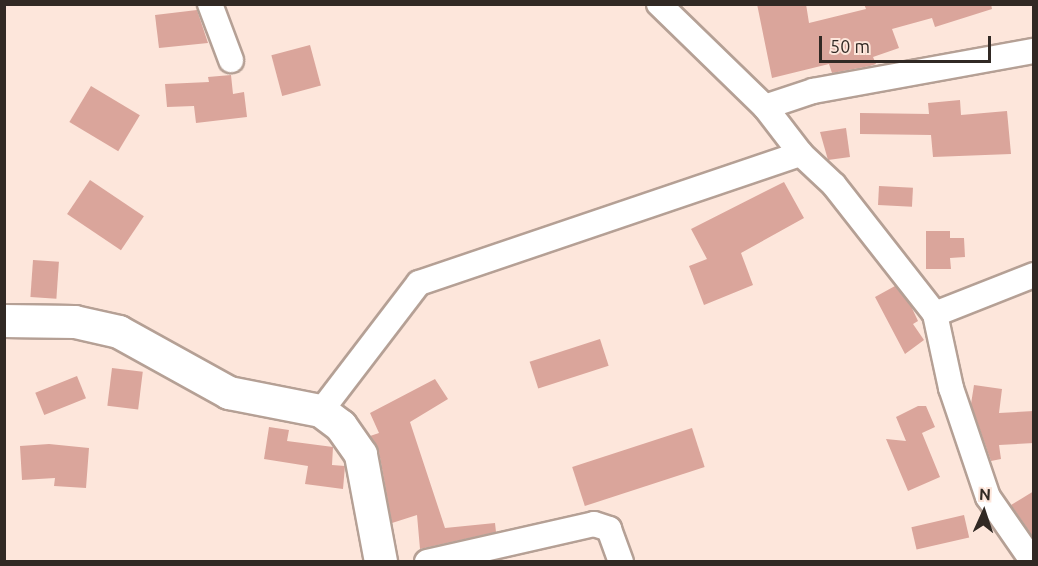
<!DOCTYPE html>
<html>
<head>
<meta charset="utf-8">
<style>
	body { margin:0 }
	#map { position:relative; width:1038px; height:566px; overflow:hidden; background:#fde6db; font-family:Ubuntu,sans-serif }
	div>[style] { position:absolute }
	.building>* { inset:0; background:#daa59b; transform-origin:0 0 }
	.roads { filter:drop-shadow(2px 0 #b5a095) drop-shadow(-2px 0 #b5a095) drop-shadow(0 2px #b5a095) drop-shadow(0 -2px #b5a095) }
	.minor>* { height:24px; margin:-12px; padding:0 12px; transform-origin:12px; border-radius:12px; background:#fff }
	.tertiary>* { height:32px; margin:-16px; padding:0 16px; transform-origin:16px; border-radius:16px; background:#fff }
	span { translate:-50% -50%; white-space:nowrap; text-align:center; line-height:1.15; -webkit-text-stroke:4.5px #fde6db; paint-order:stroke }
	.frame { position:absolute; inset:0; border:6px solid #312924; pointer-events:none }
	.north { position:absolute; left:954px; top:482px; width:60px; height:60px; -webkit-text-stroke:4px #fde6db; paint-order:stroke; rotate:3deg; font-size:16px; font-weight:700; line-height:24px; text-align:center; color:#312924 }
	.north::after { content:''; display:block; margin:auto; width:21px; height:27px; background:#312924; clip-path:polygon(50% 0,100% 100%,50% 72%,0 100%) }
	.scale { position:absolute; left:819px; top:36px; width:172px; height:27px; box-sizing:border-box; border:3px solid #312924; border-top:0; padding-left:8px; font-size:18px; line-height:21px; white-space:nowrap; color:#312924; -webkit-text-stroke:4px #fde6db; paint-order:stroke }
</style>
</head>
<body>
<div id="map">
	<div class="building">
		<div style="clip-path:polygon(757px 4px,806px 4px,809px 23px,866px 9px,864px 4px,991px 4px,992px 9px,935px 27px,932px 18px,892px 29px,899px 48px,873px 57px,876px 64px,870px 66px,832px 73px,829px 64px,772px 78px)"></div>
		<div style="clip-path:polygon(197px 10px,208px 43px,159px 48px,155px 15px)"></div>
		<div style="left:310px;top:45px;width:42px;height:40px;rotate:75deg"></div>
		<div style="clip-path:polygon(231px 75px,233px 94px,244px 92px,247px 117px,196px 123px,194px 106px,167px 107px,165px 84px,209px 82px,208px 77px)"></div>
		<div style="left:91px;top:86px;width:57px;height:42px;rotate:31deg"></div>
		<div style="clip-path:polygon(960px 100px,961px 115px,1007px 111px,1011px 154px,933px 157px,931px 135px,860px 134px,860px 113px,929px 114px,928px 103px)"></div>
		<div style="clip-path:polygon(846px 128px,850px 157px,828px 160px,820px 132px)"></div>
		<div style="left:90px;top:180px;width:65px;height:41px;rotate:34deg"></div>
		<div style="clip-path:polygon(784px 182px,804px 218px,741px 253px,753px 285px,704px 305px,689px 266px,707px 259px,691px 229px)"></div>
		<div style="left:879px;top:186px;width:34px;height:19px;rotate:3deg"></div>
		<div style="clip-path:polygon(926px 231px,950px 231px,950px 238px,964px 238px,965px 257px,950px 258px,951px 269px,926px 269px)"></div>
		<div style="left:33px;top:260px;width:26px;height:37px;rotate:4deg"></div>
		<div style="clip-path:polygon(895px 286px,911px 306px,918px 321px,913px 324px,924px 340px,905px 354px,875px 297px)"></div>
		<div style="left:600px;top:339px;width:28px;height:74px;rotate:72deg"></div>
		<div style="left:112px;top:368px;width:31px;height:38px;rotate:7deg"></div>
		<div style="left:77px;top:376px;width:24px;height:45px;rotate:68deg"></div>
		<div style="clip-path:polygon(435px 379px,448px 399px,410px 422px,445px 528px,495px 523px,496px 532px,420px 549px,417px 515px,392px 523px,379px 452px,370px 436px,379px 433px,370px 413px)"></div>
		<div style="clip-path:polygon(974px 385px,1002px 389px,999px 413px,1034px 411px,1034px 443px,999px 445px,1001px 459px,991px 461px,971px 404px)"></div>
		<div style="clip-path:polygon(918px 406px,926px 406px,935px 427px,922px 433px,940px 477px,908px 491px,886px 439px,906px 441px,896px 417px)"></div>
		<div style="clip-path:polygon(269px 427px,289px 430px,287px 441px,333px 447px,332px 465px,345px 466px,343px 489px,305px 484px,308px 466px,264px 459px)"></div>
		<div style="left:692px;top:428px;width:41px;height:126px;rotate:72deg"></div>
		<div style="clip-path:polygon(49px 444px,89px 448px,86px 488px,54px 486px,55px 478px,22px 480px,20px 446px)"></div>
		<div style="clip-path:polygon(1034px 491px,1034px 538px,1011px 505px)"></div>
		<div style="left:964px;top:515px;width:23px;height:54px;rotate:77deg"></div>
	</div>
	<div class="roads">
		<div class="minor">
			<div style="left:210px;top:4px;width:60px;rotate:69.4deg"></div>
			<div style="left:659px;top:4px;width:148px;rotate:44.2deg"></div>
			<div style="left:765px;top:107px;width:59px;rotate:52.5deg"></div>
			<div style="left:801px;top:154px;width:45px;rotate:43.2deg"></div>
			<div style="left:834px;top:185px;width:164px;rotate:51.9deg"></div>
			<div style="left:935px;top:314px;width:76px;rotate:77.8deg"></div>
			<div style="left:951px;top:388px;width:115px;rotate:71.3deg"></div>
			<div style="left:988px;top:497px;width:79px;rotate:55.3deg"></div>
			<div style="left:765px;top:107px;width:51px;rotate:-18.4deg"></div>
			<div style="left:813px;top:91px;width:225px;rotate:-10.3deg"></div>
			<div style="left:935px;top:314px;width:106px;rotate:-21.5deg"></div>
			<div style="left:321px;top:411px;width:161px;rotate:-52.6deg"></div>
			<div style="left:419px;top:283px;width:403px;rotate:-18.7deg"></div>
			<div style="left:427px;top:562px;width:171px;rotate:-12.8deg"></div>
			<div style="left:594px;top:524px;width:16px;rotate:18deg"></div>
			<div style="left:609px;top:529px;width:35px;rotate:70deg"></div>
		</div>
		<div class="tertiary">
			<div style="left:4px;top:321px;width:71px;rotate:0.8deg"></div>
			<div style="left:75px;top:322px;width:45px;rotate:12.8deg"></div>
			<div style="left:119px;top:332px;width:126px;rotate:29deg"></div>
			<div style="left:229px;top:393px;width:94px;rotate:11.1deg"></div>
			<div style="left:321px;top:411px;width:25px;rotate:37deg"></div>
			<div style="left:341px;top:426px;width:35px;rotate:55deg"></div>
			<div style="left:361px;top:455px;width:109px;rotate:79.4deg"></div>
		</div>
	</div>
	<div class="frame"></div>
	<div class="north">N</div>
	<div class="scale">50 m</div>
</div>
</body>
</html>
